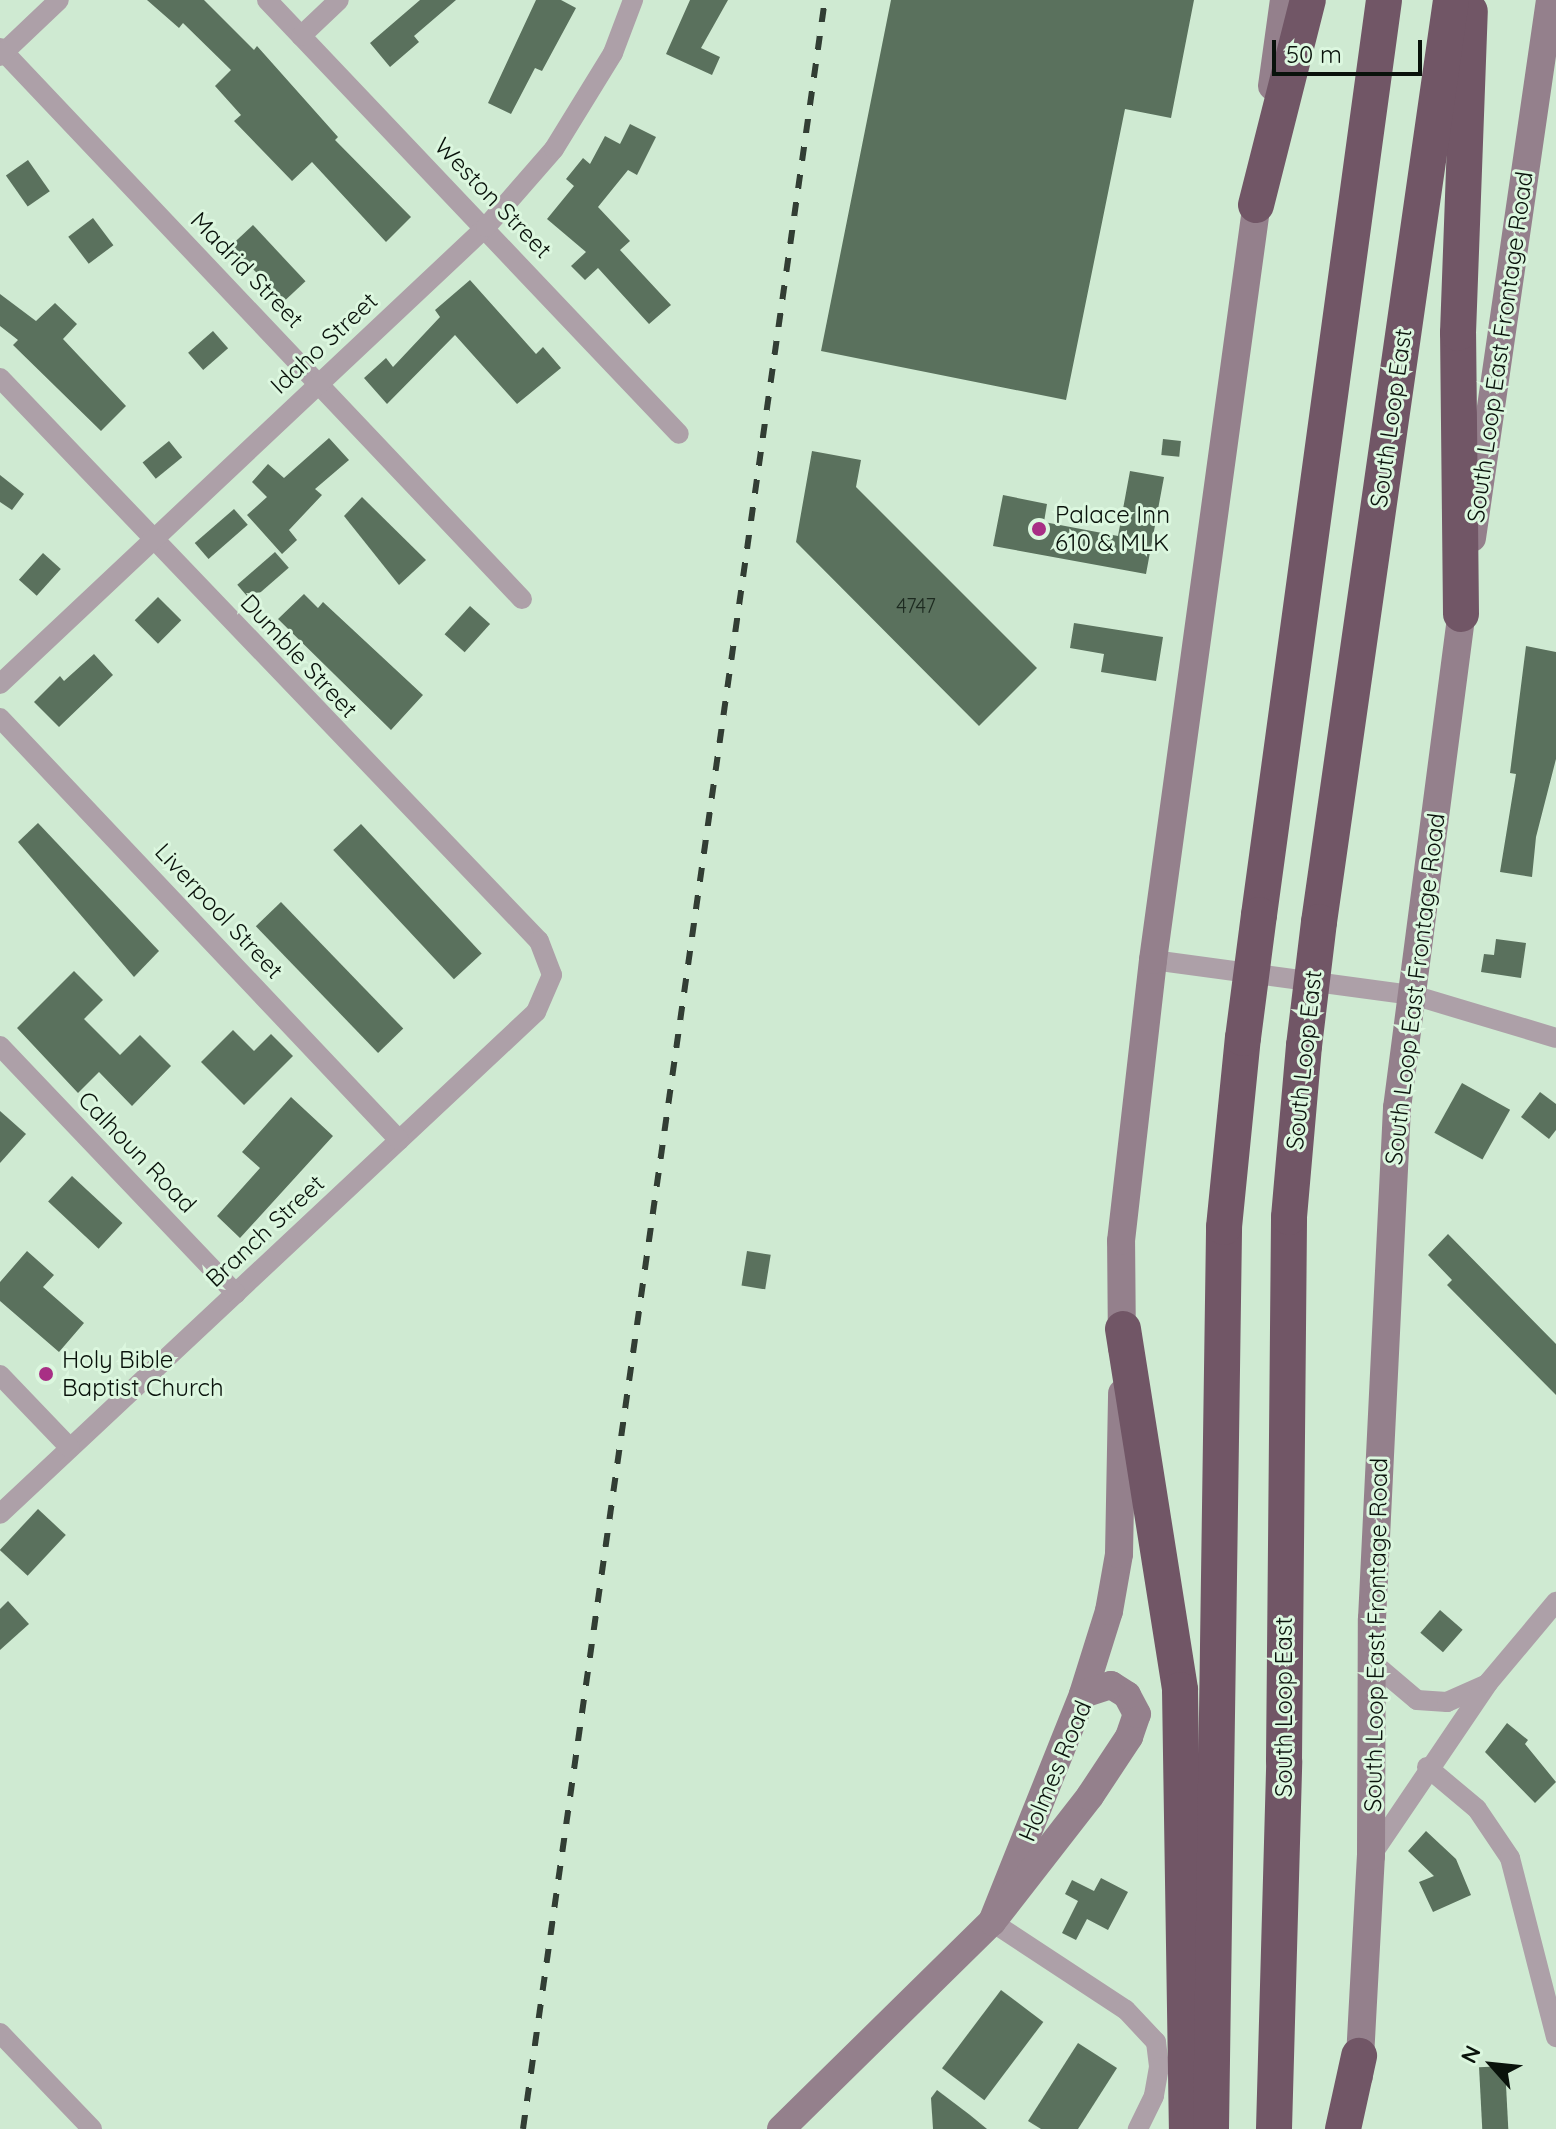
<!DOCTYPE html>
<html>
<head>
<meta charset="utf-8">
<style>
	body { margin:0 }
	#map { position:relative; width:1556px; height:2129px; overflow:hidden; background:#cfead2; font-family:Quicksand,sans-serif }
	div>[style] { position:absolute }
	.building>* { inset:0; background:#5a715d; transform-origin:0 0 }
	.minor>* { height:20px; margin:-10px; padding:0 10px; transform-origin:10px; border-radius:10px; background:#ada0a8 }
	.secondary>* { height:28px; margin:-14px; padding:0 14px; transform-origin:14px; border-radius:14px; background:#94808c }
	.motorway>* { height:36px; margin:-18px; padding:0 18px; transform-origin:18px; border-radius:18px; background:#715666 }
	.rail>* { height:6px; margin-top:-3px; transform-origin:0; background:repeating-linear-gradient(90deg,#323e34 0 14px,transparent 0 28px) }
	.motorway-bridge>* { height:36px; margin:-18px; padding:0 18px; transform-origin:18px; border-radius:18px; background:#715666 }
	.dots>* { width:22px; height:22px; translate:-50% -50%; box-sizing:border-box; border:4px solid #dcf7df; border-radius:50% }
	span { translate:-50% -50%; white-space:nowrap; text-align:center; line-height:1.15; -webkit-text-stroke:6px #dcf7df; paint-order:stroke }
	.number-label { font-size:20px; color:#1d2a20 }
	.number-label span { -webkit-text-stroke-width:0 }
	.street-label { font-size:24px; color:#09120b }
	.poi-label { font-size:24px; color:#09120b }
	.left { translate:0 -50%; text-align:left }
	.north { position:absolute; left:1452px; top:2025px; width:80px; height:80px; -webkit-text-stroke:6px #dcf7df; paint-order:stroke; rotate:297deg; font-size:22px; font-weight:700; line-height:32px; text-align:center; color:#09120b }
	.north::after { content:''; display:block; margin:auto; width:28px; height:36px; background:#09120b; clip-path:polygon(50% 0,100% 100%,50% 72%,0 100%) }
	.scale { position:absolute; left:1272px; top:40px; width:150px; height:36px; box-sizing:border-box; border:4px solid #09120b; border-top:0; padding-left:10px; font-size:24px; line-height:28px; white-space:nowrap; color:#09120b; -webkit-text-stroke:6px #dcf7df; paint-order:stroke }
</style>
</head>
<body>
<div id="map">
	<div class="building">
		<div style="clip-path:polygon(147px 0,204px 0,254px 50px,257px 46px,338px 137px,335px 140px,411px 217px,386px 242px,312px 162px,292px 181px,234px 121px,241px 115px,215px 86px,231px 70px,183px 23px,179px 28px)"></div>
		<div style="clip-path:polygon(420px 0,456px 0,414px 36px,419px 42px,390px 67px,370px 43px)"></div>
		<div style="clip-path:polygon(536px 0,561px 0,576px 8px,542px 71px,535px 68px,511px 114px,488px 103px)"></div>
		<div style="clip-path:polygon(690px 0,728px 0,701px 48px,720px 57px,712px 75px,666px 54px)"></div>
		<div style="clip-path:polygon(891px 0,1194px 0,1171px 118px,1125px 109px,1066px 400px,821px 351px)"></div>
		<div style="clip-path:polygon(630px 124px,656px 137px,637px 175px,628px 170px,598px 207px,630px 241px,620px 250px,671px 305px,649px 324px,598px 268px,585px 280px,571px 266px,586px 252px,547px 219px,574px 186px,566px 179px,583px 158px,590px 164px,605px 136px,620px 144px)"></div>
		<div style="left:28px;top:160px;width:38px;height:27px;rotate:55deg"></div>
		<div style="left:93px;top:218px;width:34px;height:31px;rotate:53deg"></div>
		<div style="left:253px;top:225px;width:77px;height:30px;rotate:47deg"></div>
		<div style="clip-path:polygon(470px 280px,536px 354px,543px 347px,561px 368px,517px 404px,455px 335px,387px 404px,364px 378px,386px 358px,393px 367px,440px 317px,435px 310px)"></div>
		<div style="clip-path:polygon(0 294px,36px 321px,55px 303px,77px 324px,63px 339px,126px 406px,101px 431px,13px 345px,18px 340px,0 326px)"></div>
		<div style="left:213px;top:331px;width:23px;height:33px;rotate:49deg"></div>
		<div style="clip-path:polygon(329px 438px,349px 460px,315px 489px,322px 495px,289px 530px,297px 540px,282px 554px,247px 515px,267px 497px,252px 482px,268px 464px,284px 478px)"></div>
		<div style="left:1163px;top:439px;width:18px;height:16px;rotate:6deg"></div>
		<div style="left:169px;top:441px;width:21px;height:34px;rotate:51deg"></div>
		<div style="clip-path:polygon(812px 451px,861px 460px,856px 487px,1037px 668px,979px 726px,796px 542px)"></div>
		<div style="clip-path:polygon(1130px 471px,1164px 477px,1146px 574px,993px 546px,1003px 495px,1047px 504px,1044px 522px,1118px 536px)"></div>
		<div style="clip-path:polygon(0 475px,24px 494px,12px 510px,0 502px)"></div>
		<div style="clip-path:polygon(362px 497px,426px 560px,399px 585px,344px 516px)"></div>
		<div style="left:234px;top:509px;width:21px;height:52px;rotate:49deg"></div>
		<div style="left:275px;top:552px;width:21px;height:50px;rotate:49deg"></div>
		<div style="left:43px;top:553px;width:24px;height:36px;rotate:42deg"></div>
		<div style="clip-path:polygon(304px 594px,318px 608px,323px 602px,423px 695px,391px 730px,278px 619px)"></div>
		<div style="left:158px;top:597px;width:33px;height:33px;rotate:45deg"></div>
		<div style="left:470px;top:606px;width:27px;height:38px;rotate:42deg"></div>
		<div style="clip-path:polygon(1074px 623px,1163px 637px,1156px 681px,1101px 672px,1104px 654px,1070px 648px)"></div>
		<div style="clip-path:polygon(1526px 646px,1556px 652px,1556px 759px,1536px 837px,1532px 877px,1500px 872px,1516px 774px,1510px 773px)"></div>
		<div style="clip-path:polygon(94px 654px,113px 675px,59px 727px,34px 702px,60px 676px,64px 681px)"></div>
		<div style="clip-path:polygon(38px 823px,159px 951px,134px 977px,18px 842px)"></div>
		<div style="left:361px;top:824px;width:177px;height:38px;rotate:47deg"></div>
		<div style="left:281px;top:902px;width:176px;height:35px;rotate:46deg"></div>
		<div style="clip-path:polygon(1496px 939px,1526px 943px,1521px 978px,1481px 972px,1484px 954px,1494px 955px)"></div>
		<div style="clip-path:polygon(74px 971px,103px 1000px,84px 1019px,120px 1055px,140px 1035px,171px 1066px,132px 1106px,99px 1072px,78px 1093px,17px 1028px)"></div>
		<div style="clip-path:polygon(233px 1030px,254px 1051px,271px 1034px,293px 1056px,244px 1105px,201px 1062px)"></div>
		<div style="left:1462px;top:1083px;width:55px;height:57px;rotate:29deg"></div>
		<div style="clip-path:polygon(1540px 1092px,1556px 1104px,1556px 1130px,1549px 1139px,1521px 1117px)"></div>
		<div style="clip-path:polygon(291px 1097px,333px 1136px,240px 1238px,217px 1216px,260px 1168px,242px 1152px)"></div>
		<div style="clip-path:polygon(0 1111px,26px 1134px,0 1163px)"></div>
		<div style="left:72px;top:1176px;width:69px;height:35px;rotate:43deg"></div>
		<div style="clip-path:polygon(1448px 1234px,1556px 1344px,1556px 1395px,1447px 1285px,1452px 1280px,1428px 1255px)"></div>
		<div style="clip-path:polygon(27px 1251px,54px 1275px,43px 1287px,84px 1323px,59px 1352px,0 1301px,0 1282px)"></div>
		<div style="left:747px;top:1251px;width:24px;height:35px;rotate:9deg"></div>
		<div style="left:38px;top:1509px;width:38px;height:56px;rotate:43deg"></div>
		<div style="clip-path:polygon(8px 1601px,29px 1624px,0 1650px,0 1609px)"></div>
		<div style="left:1440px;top:1610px;width:30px;height:30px;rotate:41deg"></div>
		<div style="clip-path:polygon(1507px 1723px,1528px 1740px,1525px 1744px,1556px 1782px,1535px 1803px,1485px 1752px)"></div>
		<div style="clip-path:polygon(1426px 1831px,1456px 1859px,1471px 1895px,1433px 1912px,1419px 1882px,1434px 1876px,1408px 1851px)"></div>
		<div style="clip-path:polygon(1101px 1878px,1128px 1892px,1108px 1930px,1087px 1919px,1076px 1940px,1062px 1933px,1078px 1901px,1065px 1894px,1072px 1880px,1094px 1891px)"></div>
		<div style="left:1001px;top:1990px;width:53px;height:98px;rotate:37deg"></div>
		<div style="clip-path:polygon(1078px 2043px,1117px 2068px,1078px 2129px,1041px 2129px,1028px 2121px)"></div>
		<div style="left:1505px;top:2066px;width:63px;height:26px;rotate:87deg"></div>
		<div style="clip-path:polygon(937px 2090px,970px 2115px,987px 2129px,933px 2129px,931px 2098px)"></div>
	</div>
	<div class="minor">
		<div style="left:267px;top:0;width:598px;rotate:46.49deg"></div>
		<div style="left:301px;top:36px;width:52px;rotate:-43.5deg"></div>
		<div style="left:0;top:48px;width:759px;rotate:46.55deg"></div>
		<div style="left:0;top:56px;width:81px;rotate:-43.5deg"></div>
		<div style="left:0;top:378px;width:779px;rotate:46.25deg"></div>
		<div style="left:539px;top:941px;width:36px;rotate:69deg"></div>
		<div style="left:552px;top:975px;width:40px;rotate:113.4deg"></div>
		<div style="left:536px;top:1012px;width:734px;rotate:136.88deg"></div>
		<div style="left:0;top:684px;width:667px;rotate:-43.24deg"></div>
		<div style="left:486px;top:227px;width:103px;rotate:-48.9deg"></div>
		<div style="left:554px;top:149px;width:113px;rotate:-58.4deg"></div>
		<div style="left:613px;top:53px;width:57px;rotate:-69.3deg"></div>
		<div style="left:0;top:718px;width:581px;rotate:46.6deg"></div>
		<div style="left:1153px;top:960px;width:262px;rotate:7.7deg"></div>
		<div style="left:1413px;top:995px;width:149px;rotate:16.7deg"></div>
		<div style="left:0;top:1046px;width:342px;rotate:46.4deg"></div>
		<div style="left:0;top:1375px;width:101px;rotate:46.2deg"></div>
		<div style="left:1372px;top:1662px;width:59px;rotate:40.2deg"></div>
		<div style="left:1417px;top:1700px;width:30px;rotate:4deg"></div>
		<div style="left:1447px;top:1702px;width:42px;rotate:-24.1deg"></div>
		<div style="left:1427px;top:1767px;width:65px;rotate:40deg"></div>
		<div style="left:1477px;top:1809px;width:59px;rotate:56deg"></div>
		<div style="left:1510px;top:1858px;width:185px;rotate:75.6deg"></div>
		<div style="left:1371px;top:1856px;width:209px;rotate:-55.9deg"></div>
		<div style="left:1488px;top:1683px;width:106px;rotate:-50deg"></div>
		<div style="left:992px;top:1922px;width:160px;rotate:33.3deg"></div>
		<div style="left:1126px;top:2010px;width:44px;rotate:46.8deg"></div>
		<div style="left:1156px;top:2042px;width:25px;rotate:83deg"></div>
		<div style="left:1159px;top:2067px;width:29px;rotate:100deg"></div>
		<div style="left:1154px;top:2096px;width:37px;rotate:116deg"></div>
		<div style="left:0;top:2033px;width:133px;rotate:46.2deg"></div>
	</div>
	<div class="secondary">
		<div style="left:1272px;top:86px;width:87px;rotate:-82.1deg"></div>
		<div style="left:1472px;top:538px;width:544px;rotate:-81.75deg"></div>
		<div style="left:1122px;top:1348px;width:107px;rotate:-90.5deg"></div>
		<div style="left:1121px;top:1241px;width:283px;rotate:-83.5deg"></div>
		<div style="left:1153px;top:960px;width:780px;rotate:-82.19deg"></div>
		<div style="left:992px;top:1922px;width:245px;rotate:-68.2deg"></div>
		<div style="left:1083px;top:1694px;width:87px;rotate:-72.6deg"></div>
		<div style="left:1109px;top:1611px;width:58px;rotate:-80deg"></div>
		<div style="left:1119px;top:1554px;width:161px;rotate:-88.9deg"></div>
		<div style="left:1359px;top:2076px;width:220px;rotate:-86.9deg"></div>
		<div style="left:1371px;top:1856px;width:237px;rotate:-89.8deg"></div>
		<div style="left:1372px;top:1619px;width:512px;rotate:-87.2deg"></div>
		<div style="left:1397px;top:1108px;width:517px;rotate:-82.56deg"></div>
		<div style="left:781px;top:2129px;width:296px;rotate:-44.5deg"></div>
		<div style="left:992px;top:1922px;width:160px;rotate:-52.1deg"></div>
		<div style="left:1090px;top:1796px;width:71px;rotate:-56.5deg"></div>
		<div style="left:1129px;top:1737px;width:24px;rotate:-71deg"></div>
		<div style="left:1137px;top:1714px;width:21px;rotate:-118deg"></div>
		<div style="left:1127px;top:1695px;width:19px;rotate:-148deg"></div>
		<div style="left:1111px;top:1685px;width:29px;rotate:162deg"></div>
	</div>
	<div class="motorway">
		<div style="left:1256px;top:205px;width:211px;rotate:-75.8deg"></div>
		<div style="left:1461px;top:614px;width:281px;rotate:-90.6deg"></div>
		<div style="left:1458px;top:333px;width:322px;rotate:-87.9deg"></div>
		<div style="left:1259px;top:915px;width:923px;rotate:-82.22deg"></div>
		<div style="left:1319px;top:922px;width:931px;rotate:-81.85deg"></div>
		<div style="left:1123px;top:1329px;width:365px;rotate:81deg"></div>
		<div style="left:1180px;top:1690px;width:439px;rotate:89.1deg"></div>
		<div style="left:1211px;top:2129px;width:902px;rotate:-89.17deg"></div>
		<div style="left:1224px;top:1227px;width:190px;rotate:-84.3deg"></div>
		<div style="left:1274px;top:2129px;width:368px;rotate:-88.4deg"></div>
		<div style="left:1284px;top:1761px;width:544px;rotate:-89.47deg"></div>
		<div style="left:1289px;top:1217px;width:172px;rotate:-85deg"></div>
		<div style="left:1343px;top:2129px;width:75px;rotate:-77.6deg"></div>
	</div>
	<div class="rail">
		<div style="left:523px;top:2129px;width:2150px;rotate:-81.93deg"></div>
	</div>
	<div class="motorway-bridge">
		<div style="left:1243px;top:1038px;width:124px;rotate:-82.6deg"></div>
		<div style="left:1304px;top:1046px;width:125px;rotate:-83.1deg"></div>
	</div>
	<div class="dots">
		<div style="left:1039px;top:529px;background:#a82f85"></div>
		<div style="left:46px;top:1374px;background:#a82f85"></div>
	</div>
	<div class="number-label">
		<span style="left:916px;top:605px">4747</span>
	</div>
	<div class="street-label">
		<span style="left:493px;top:198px;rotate:46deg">Weston Street</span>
		<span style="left:247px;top:270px;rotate:46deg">Madrid Street</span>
		<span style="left:324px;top:343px;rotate:-43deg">Idaho Street</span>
		<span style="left:1500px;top:347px;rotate:-82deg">South Loop East Frontage Road</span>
		<span style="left:1391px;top:418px;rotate:-82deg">South Loop East</span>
		<span style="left:299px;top:656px;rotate:47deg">Dumble Street</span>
		<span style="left:219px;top:911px;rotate:47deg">Liverpool Street</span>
		<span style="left:1415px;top:989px;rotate:-83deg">South Loop East Frontage Road</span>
		<span style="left:1304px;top:1060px;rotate:-84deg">South Loop East</span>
		<span style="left:137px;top:1152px;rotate:46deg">Calhoun Road</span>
		<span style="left:265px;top:1231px;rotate:-43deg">Branch Street</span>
		<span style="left:1376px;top:1635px;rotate:-89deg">South Loop East Frontage Road</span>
		<span style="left:1284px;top:1707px;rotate:-90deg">South Loop East</span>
		<span style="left:1055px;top:1771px;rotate:-67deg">Holmes Road</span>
	</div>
	<div class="poi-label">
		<span class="left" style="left:1055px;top:529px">Palace Inn<br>610 &amp; MLK</span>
		<span class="left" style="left:62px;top:1374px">Holy Bible<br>Baptist Church</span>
	</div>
	<div class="north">N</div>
	<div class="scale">50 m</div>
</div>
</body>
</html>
